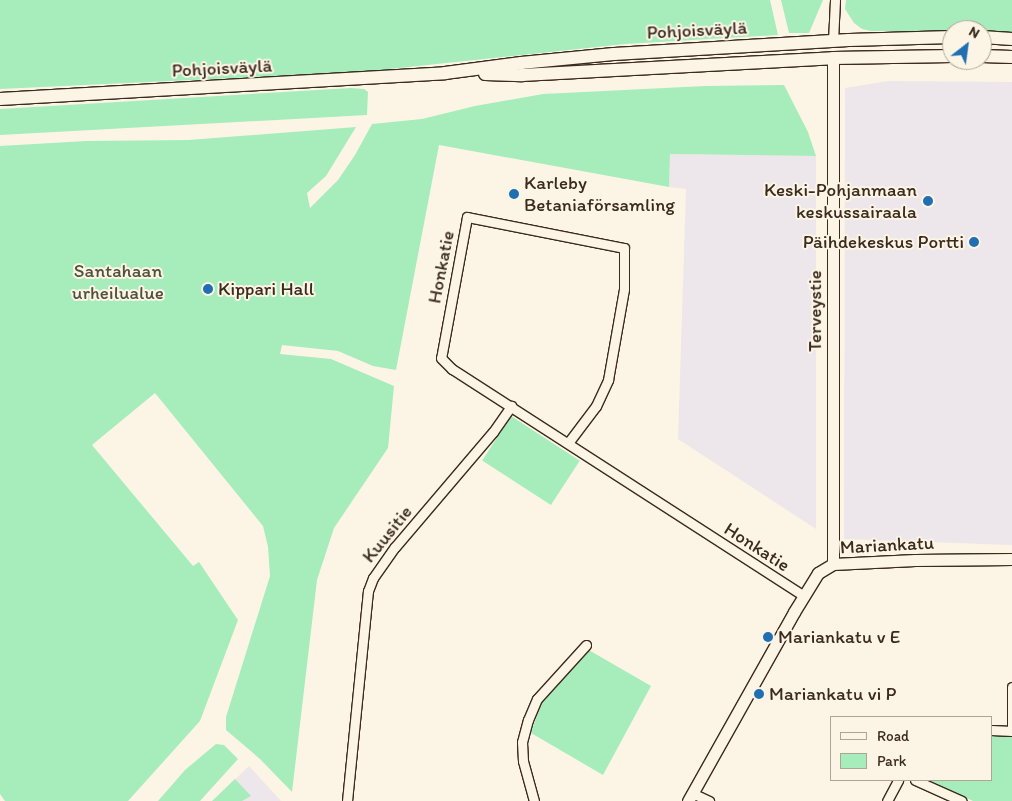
<!DOCTYPE html>
<html>
<head>
<meta charset="utf-8">
<style>
	body { margin:0 }
	#map { position:relative; width:1012px; height:801px; overflow:hidden; background:#fcf5e5; font-family:Itim,sans-serif }
	div>[style] { position:absolute }
	.built>* { inset:0; background:#ede6ea }
	.green>* { inset:0; background:#a6edbb; transform-origin:0 0 }
	.roads { filter:drop-shadow(1px 0 #3b2a1e) drop-shadow(-1px 0 #3b2a1e) drop-shadow(0 1px #3b2a1e) drop-shadow(0 -1px #3b2a1e) }
	.minor>* { height:9px; margin:-4.5px; padding:0 4.5px; transform-origin:4.5px; border-radius:4.5px; background:#fcf5e5 }
	.tertiary>* { height:11px; margin:-5.5px; padding:0 5.5px; transform-origin:5.5px; border-radius:5.5px; background:#fcf5e5 }
	.secondary>* { height:12px; margin:-6px; padding:0 6px; transform-origin:6px; border-radius:6px; background:#fcf5e5 }
	.dots>* { width:14px; height:14px; translate:-50% -50%; box-sizing:border-box; border:2px solid #fcf5e5; border-radius:50% }
	span { translate:-50% -50%; white-space:nowrap; text-align:center; line-height:1.15; -webkit-text-stroke:4px #fcf5e5; paint-order:stroke }
	.street-label { font-size:19px; color:#3b2a1e }
	.poi-label { font-size:19px; color:#3b2a1e }
	.left { translate:0 -50%; text-align:left }
	.right { translate:-100% -50%; text-align:right }
	.park-label { font-size:19px; color:#50513d }
	.legend { position:absolute; left:830px; top:716px; width:162px; height:65px; box-sizing:border-box; background:#fcf5e5; border:1px solid #afa495; margin:0; padding:6px 9px; list-style:none; font-size:15px; color:#3b2a1e }
	.legend li { display:flex; align-items:center; gap:10px; height:25px }
	.legend b { width:25px; border:1px solid #afa495 }
	.north { position:absolute; left:942px; top:20px; width:50px; height:50px; box-sizing:border-box; background:#fcf5e5; border:1px solid #afa495; border-radius:50%; rotate:30deg; font-size:14px; font-weight:700; line-height:20px; text-align:center; color:#3b2a1e }
	.north::after { content:''; display:block; margin:auto; width:18px; height:22px; background:#1f6fb2; clip-path:polygon(50% 0,100% 100%,50% 72%,0 100%) }
</style>
</head>
<body>
<div id="map">
	<div class="built">
		<div style="clip-path:polygon(889px 81px,1012px 82px,1012px 545px,844px 539px,845px 88px)"></div>
		<div style="clip-path:polygon(670px 154px,816px 156px,816px 529px,678px 439px,686px 189px,669px 187px)"></div>
		<div style="clip-path:polygon(249px 766px,281px 801px,213px 801px)"></div>
	</div>
	<div class="green">
		<div style="clip-path:polygon(0 0,770px 0,778px 35px,625px 44px,361px 72px,0 89px)"></div>
		<div style="clip-path:polygon(781px 0,823px 0,809px 33px,789px 33px)"></div>
		<div style="clip-path:polygon(846px 0,1012px 0,1012px 32px,871px 31px,862px 29px,854px 23px,845px 9px)"></div>
		<div style="clip-path:polygon(784px 85px,808px 132px,816px 156px,670px 154px,669px 187px,439px 145px,396px 370px,373px 366px,338px 351px,282px 345px,280px 354px,331px 359px,394px 386px,388px 448px,334px 528px,317px 580px,292px 792px,260px 759px,226px 730px,226px 717px,270px 576px,268px 547px,263px 526px,155px 393px,92px 445px,193px 566px,199px 562px,238px 620px,200px 721px,128px 801px,5px 801px,0 794px,0 146px,86px 141px,188px 140px,356px 127px,326px 176px,307px 193px,310px 208px,338px 180px,355px 155px,372px 124px,422px 119px,475px 106px,543px 94px,705px 86px)"></div>
		<div style="clip-path:polygon(351px 88px,364px 89px,368px 92px,367px 115px,0 135px,0 109px)"></div>
		<div style="left:511px;top:416px;width:82px;height:53px;rotate:33deg"></div>
		<div style="clip-path:polygon(587px 649px,651px 686px,603px 775px,531px 733px,542px 701px,547px 693px)"></div>
		<div style="clip-path:polygon(991px 735px,1012px 735px,1012px 801px,973px 801px,928px 780px,991px 780px)"></div>
		<div style="clip-path:polygon(216px 744px,224px 745px,238px 759px,200px 801px,158px 801px,185px 770px)"></div>
		<div style="clip-path:polygon(235px 779px,251px 796px,242px 801px,212px 801px)"></div>
	</div>
	<div class="roads">
		<div class="minor">
			<div style="left:833px;top:41px;width:41px;rotate:-87.2deg"></div>
			<div style="left:568px;top:443px;width:46px;rotate:-52.9deg"></div>
			<div style="left:596px;top:406px;width:29px;rotate:-65deg"></div>
			<div style="left:608px;top:380px;width:92px;rotate:-80deg"></div>
			<div style="left:624px;top:289px;width:41px;rotate:-90deg"></div>
			<div style="left:624px;top:248px;width:160px;rotate:-168.8deg"></div>
			<div style="left:467px;top:217px;width:143px;rotate:100.4deg"></div>
			<div style="left:441px;top:358px;width:16px;rotate:45deg"></div>
			<div style="left:452px;top:369px;width:419px;rotate:32.8deg"></div>
			<div style="left:1012px;top:687px;width:44px;rotate:90deg"></div>
			<div style="left:991px;top:730px;width:21px;rotate:3deg"></div>
			<div style="left:915px;top:780px;width:51px;rotate:24.1deg"></div>
			<div style="left:692px;top:793px;width:19px;rotate:25deg"></div>
			<div style="left:347px;top:801px;width:211px;rotate:-84.3deg"></div>
			<div style="left:368px;top:591px;width:14px;rotate:-69deg"></div>
			<div style="left:373px;top:578px;width:38px;rotate:-55deg"></div>
			<div style="left:395px;top:547px;width:151px;rotate:-49.6deg"></div>
			<div style="left:493px;top:432px;width:32px;rotate:-55deg"></div>
			<div style="left:534px;top:801px;width:41px;rotate:-105.4deg"></div>
			<div style="left:523px;top:761px;width:19px;rotate:-93deg"></div>
			<div style="left:522px;top:742px;width:23px;rotate:-75deg"></div>
			<div style="left:528px;top:720px;width:23px;rotate:-67deg"></div>
			<div style="left:537px;top:699px;width:73px;rotate:-47.8deg"></div>
			<div style="left:887px;top:801px;width:24px;rotate:-62deg"></div>
		</div>
		<div class="tertiary">
			<div style="left:833px;top:564px;width:506px;rotate:-90deg"></div>
			<div style="left:688px;top:801px;width:217px;rotate:-60.7deg"></div>
			<div style="left:794px;top:612px;width:46px;rotate:-58.4deg"></div>
			<div style="left:818px;top:573px;width:17px;rotate:-31deg"></div>
			<div style="left:833px;top:564px;width:82px;rotate:-2.8deg"></div>
			<div style="left:915px;top:560px;width:97px;rotate:-0.6deg"></div>
		</div>
		<div class="secondary">
			<div style="left:982px;top:37px;width:30px;rotate:4deg"></div>
			<div style="left:982px;top:56px;width:30px;rotate:2deg"></div>
			<div style="left:485px;top:74px;width:37px;rotate:2deg"></div>
			<div style="left:522px;top:75px;width:311px;rotate:-3.1deg"></div>
			<div style="left:833px;top:58px;width:119px;rotate:-1deg"></div>
			<div style="left:0;top:99px;width:446px;rotate:-3.3deg"></div>
			<div style="left:445px;top:73px;width:77px;rotate:-7.5deg"></div>
			<div style="left:521px;top:63px;width:93px;rotate:-5.5deg"></div>
			<div style="left:614px;top:54px;width:235px;rotate:-3.4deg"></div>
			<div style="left:849px;top:40px;width:103px;rotate:-1.7deg"></div>
		</div>
	</div>
	<div class="dots">
		<div style="left:514px;top:194px;background:#1f6fb2"></div>
		<div style="left:928px;top:201px;background:#1f6fb2"></div>
		<div style="left:974px;top:242px;background:#1f6fb2"></div>
		<div style="left:208px;top:289px;background:#1f6fb2"></div>
		<div style="left:768px;top:637px;background:#1f6fb2"></div>
		<div style="left:759px;top:694px;background:#1f6fb2"></div>
	</div>
	<div class="street-label">
		<span style="left:697px;top:30px;rotate:-3deg">Pohjoisväylä</span>
		<span style="left:222px;top:68px;rotate:-3deg">Pohjoisväylä</span>
		<span style="left:441px;top:267px;rotate:-79deg">Honkatie</span>
		<span style="left:815px;top:311px;rotate:-90deg">Terveystie</span>
		<span style="left:387px;top:534px;rotate:-51deg">Kuusitie</span>
		<span style="left:887px;top:545px;rotate:-3deg">Mariankatu</span>
		<span style="left:757px;top:547px;rotate:33deg">Honkatie</span>
	</div>
	<div class="poi-label">
		<span class="left" style="left:524px;top:194px">Karleby<br>Betaniaförsamling</span>
		<span class="right" style="left:917px;top:201px">Keski-Pohjanmaan<br>keskussairaala</span>
		<span class="right" style="left:964px;top:242px">Päihdekeskus Portti</span>
		<span class="left" style="left:218px;top:289px">Kippari Hall</span>
		<span class="left" style="left:778px;top:637px">Mariankatu v E</span>
		<span class="left" style="left:769px;top:694px">Mariankatu vi P</span>
	</div>
	<div class="park-label">
		<span style="left:118px;top:282px">Santahaan<br>urheilualue</span>
	</div>
	<ul class="legend">
	<li><b style="height:6px;background:#fcf5e5"></b>Road</li>
	<li><b style="height:14px;background:#a6edbb"></b>Park</li>
	</ul>
	<div class="north">N</div>
</div>
</body>
</html>
